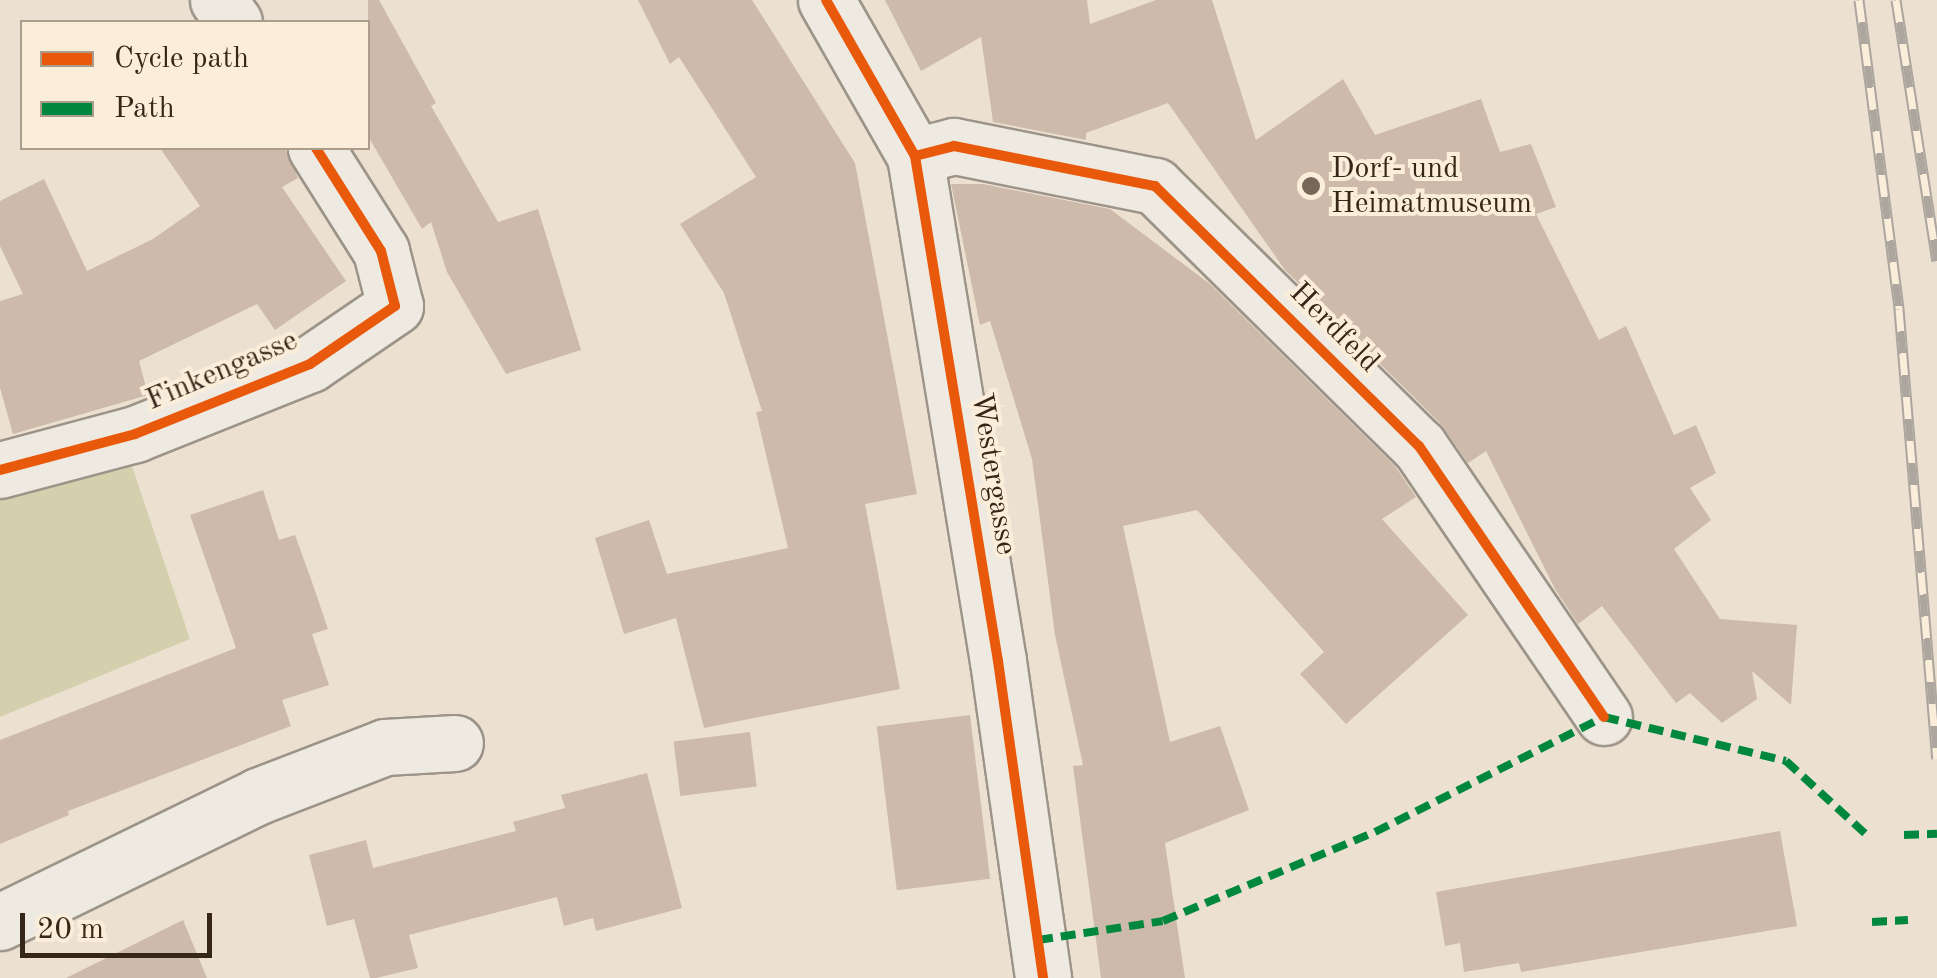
<!DOCTYPE html>
<html>
<head>
<meta charset="utf-8">
<style>
	body { margin:0 }
	#map { position:relative; width:1937px; height:978px; overflow:hidden; background:#ece1d0; font-family:"Old Standard TT",serif }
	div>[style] { position:absolute }
	.green>* { inset:0; background:#d4d0ae }
	.building>* { inset:0; background:#cdbaab; transform-origin:0 0 }
	.roads { filter:drop-shadow(2px 0 #9c9488) drop-shadow(-2px 0 #9c9488) drop-shadow(0 2px #9c9488) drop-shadow(0 -2px #9c9488) }
	.minor>* { height:55px; margin:-27.5px; padding:0 27.5px; transform-origin:27.5px; border-radius:27.5px; background:#efeae1 }
	.rail>* { height:11px; margin-top:-5.5px; transform-origin:0; background:repeating-linear-gradient(90deg,#faedd9 0 22px,#aca69f 0 44px); box-sizing:border-box; border-block:2px solid #aca69f }
	.quiet>* { height:8px; margin-top:-4px; transform-origin:0; background:repeating-linear-gradient(90deg,#00873e 0 15px,transparent 0 23px) }
	.cycleway>* { height:10px; margin:-5px; padding:0 5px; transform-origin:5px; border-radius:5px; background:#e8590c }
	.dots>* { width:28px; height:28px; translate:-50% -50%; box-sizing:border-box; border:5px solid #faedd9; border-radius:50% }
	span { translate:-50% -50%; white-space:nowrap; text-align:center; line-height:1.15; -webkit-text-stroke:8px #faedd9; paint-order:stroke }
	.poi-label { font-size:30px; color:#362617 }
	.left { translate:0 -50%; text-align:left }
	.street-label { font-size:30px; color:#362617 }
	.legend { position:absolute; left:20px; top:20px; width:350px; height:130px; box-sizing:border-box; background:#faedd9; border:2px solid #ac9d8b; margin:0; padding:12px 18px; list-style:none; font-size:30px; color:#362617 }
	.legend li { display:flex; align-items:center; gap:20px; height:50px }
	.legend b { width:50px; border:2px solid #ac9d8b }
	.scale { position:absolute; left:20px; top:913px; width:192px; height:45px; box-sizing:border-box; border:5px solid #362617; border-top:0; padding-left:12px; font-size:30px; line-height:35px; white-space:nowrap; color:#362617; -webkit-text-stroke:8px #faedd9; paint-order:stroke }
</style>
</head>
<body>
<div id="map">
	<div class="green">
		<div style="clip-path:polygon(126px 448px,190px 639px,0 717px,0 489px)"></div>
	</div>
	<div class="building">
		<div style="clip-path:polygon(368px 0,379px 0,436px 103px,431px 106px,498px 222px,538px 209px,581px 350px,506px 374px,447px 272px,431px 222px,422px 229px,368px 136px)"></div>
		<div style="clip-path:polygon(638px 0,752px 0,855px 163px,917px 494px,865px 504px,900px 689px,704px 728px,676px 618px,624px 634px,595px 538px,649px 520px,667px 574px,788px 548px,756px 412px,762px 411px,724px 293px,680px 224px,756px 177px,679px 57px,670px 64px)"></div>
		<div style="clip-path:polygon(885px 0,1087px 0,1090px 24px,1156px 0,1212px 0,1256px 140px,1343px 79px,1375px 135px,1481px 99px,1500px 152px,1531px 144px,1556px 207px,1536px 214px,1599px 340px,1626px 326px,1674px 435px,1696px 425px,1716px 473px,1690px 488px,1711px 520px,1674px 549px,1720px 619px,1797px 625px,1791px 705px,1752px 671px,1757px 699px,1722px 723px,1690px 693px,1676px 703px,1602px 606px,1578px 624px,1555px 589px,1486px 451px,1468px 463px,1441px 424px,1285px 270px,1168px 103px,1086px 133px,1086px 140px,993px 122px,981px 37px,921px 71px)"></div>
		<div style="clip-path:polygon(160px 148px,285px 148px,298px 178px,282px 187px,346px 281px,275px 330px,257px 304px,139px 361px,148px 395px,13px 434px,0 388px,0 301px,23px 294px,0 246px,0 201px,44px 179px,87px 271px,153px 239px,200px 206px)"></div>
		<div style="clip-path:polygon(951px 184px,983px 184px,1110px 209px,1210px 284px,1395px 466px,1416px 497px,1382px 519px,1468px 615px,1346px 724px,1300px 674px,1324px 652px,1197px 510px,1123px 526px,1170px 742px,1220px 726px,1249px 810px,1165px 843px,1185px 978px,1101px 978px,1073px 766px,1083px 765px,1055px 635px,1032px 459px,990px 321px,980px 325px)"></div>
		<div style="clip-path:polygon(263px 490px,279px 540px,295px 535px,312px 582px,328px 629px,312px 634px,329px 685px,282px 700px,291px 726px,68px 811px,69px 815px,0 844px,0 740px,236px 648px,190px 515px)"></div>
		<div style="left:970px;top:715px;width:165px;height:94px;rotate:83deg"></div>
		<div style="left:750px;top:732px;width:55px;height:77px;rotate:83deg"></div>
		<div style="clip-path:polygon(647px 773px,682px 908px,596px 931px,593px 918px,564px 926px,557px 897px,409px 935px,418px 968px,376px 978px,370px 978px,354px 919px,327px 926px,309px 855px,366px 840px,373px 868px,516px 831px,513px 822px,565px 808px,561px 795px)"></div>
		<div style="clip-path:polygon(1780px 831px,1797px 926px,1521px 972px,1519px 963px,1464px 972px,1460px 943px,1445px 946px,1436px 892px)"></div>
		<div style="clip-path:polygon(183px 920px,207px 978px,66px 978px)"></div>
	</div>
	<div class="roads">
		<div class="minor">
			<div style="left:218px;top:0;width:27px;rotate:54deg"></div>
			<div style="left:826px;top:0;width:180px;rotate:60.3deg"></div>
			<div style="left:915px;top:156px;width:512px;rotate:80.67deg"></div>
			<div style="left:998px;top:661px;width:320px;rotate:81.9deg"></div>
			<div style="left:915px;top:156px;width:40px;rotate:-14.4deg"></div>
			<div style="left:954px;top:146px;width:205px;rotate:11.3deg"></div>
			<div style="left:1155px;top:186px;width:371px;rotate:44.6deg"></div>
			<div style="left:1419px;top:446px;width:328px;rotate:55.7deg"></div>
			<div style="left:0;top:470px;width:140px;rotate:-14.9deg"></div>
			<div style="left:135px;top:434px;width:188px;rotate:-21.8deg"></div>
			<div style="left:310px;top:364px;width:103px;rotate:-34.3deg"></div>
			<div style="left:395px;top:306px;width:57px;rotate:-104.3deg"></div>
			<div style="left:381px;top:251px;width:122px;rotate:-122.3deg"></div>
			<div style="left:0;top:922px;width:287px;rotate:-26deg"></div>
			<div style="left:258px;top:796px;width:136px;rotate:-21.1deg"></div>
			<div style="left:385px;top:747px;width:70px;rotate:-3.3deg"></div>
		</div>
	</div>
	<div class="rail">
		<div style="left:1859px;top:0;width:312px;rotate:82.6deg"></div>
		<div style="left:1899px;top:309px;width:451px;rotate:85.2deg"></div>
		<div style="left:1896px;top:0;width:264px;rotate:81.1deg"></div>
	</div>
	<div class="quiet">
		<div style="left:1904px;top:835px;width:33px;rotate:-2deg"></div>
		<div style="left:1872px;top:922px;width:36px;rotate:-3deg"></div>
		<div style="left:1038px;top:940px;width:126px;rotate:-8.6deg"></div>
		<div style="left:1163px;top:921px;width:230px;rotate:-22.8deg"></div>
		<div style="left:1375px;top:832px;width:256px;rotate:-26.7deg"></div>
		<div style="left:1604px;top:717px;width:187px;rotate:13.6deg"></div>
		<div style="left:1786px;top:761px;width:113px;rotate:42.5deg"></div>
	</div>
	<div class="cycleway">
		<div style="left:826px;top:0;width:180px;rotate:60.3deg"></div>
		<div style="left:915px;top:156px;width:512px;rotate:80.67deg"></div>
		<div style="left:998px;top:661px;width:320px;rotate:81.9deg"></div>
		<div style="left:915px;top:156px;width:40px;rotate:-14.4deg"></div>
		<div style="left:954px;top:146px;width:205px;rotate:11.3deg"></div>
		<div style="left:1155px;top:186px;width:371px;rotate:44.6deg"></div>
		<div style="left:1419px;top:446px;width:328px;rotate:55.7deg"></div>
		<div style="left:0;top:470px;width:140px;rotate:-14.9deg"></div>
		<div style="left:135px;top:434px;width:188px;rotate:-21.8deg"></div>
		<div style="left:310px;top:364px;width:103px;rotate:-34.3deg"></div>
		<div style="left:395px;top:306px;width:57px;rotate:-104.3deg"></div>
		<div style="left:381px;top:251px;width:122px;rotate:-122.3deg"></div>
	</div>
	<div class="dots">
		<div style="left:1311px;top:186px;background:#766758"></div>
	</div>
	<div class="poi-label">
		<span class="left" style="left:1331px;top:186px">Dorf- und<br>Heimatmuseum</span>
	</div>
	<div class="street-label">
		<span style="left:1334px;top:328px;rotate:45deg">Herdfeld</span>
		<span style="left:222px;top:371px;rotate:-23deg">Finkengasse</span>
		<span style="left:993px;top:474px;rotate:81deg">Westergasse</span>
	</div>
	<ul class="legend">
	<li><b style="height:12px;background:#e8590c"></b>Cycle path</li>
	<li><b style="height:12px;background:#00873e"></b>Path</li>
	</ul>
	<div class="scale">20 m</div>
</div>
</body>
</html>
